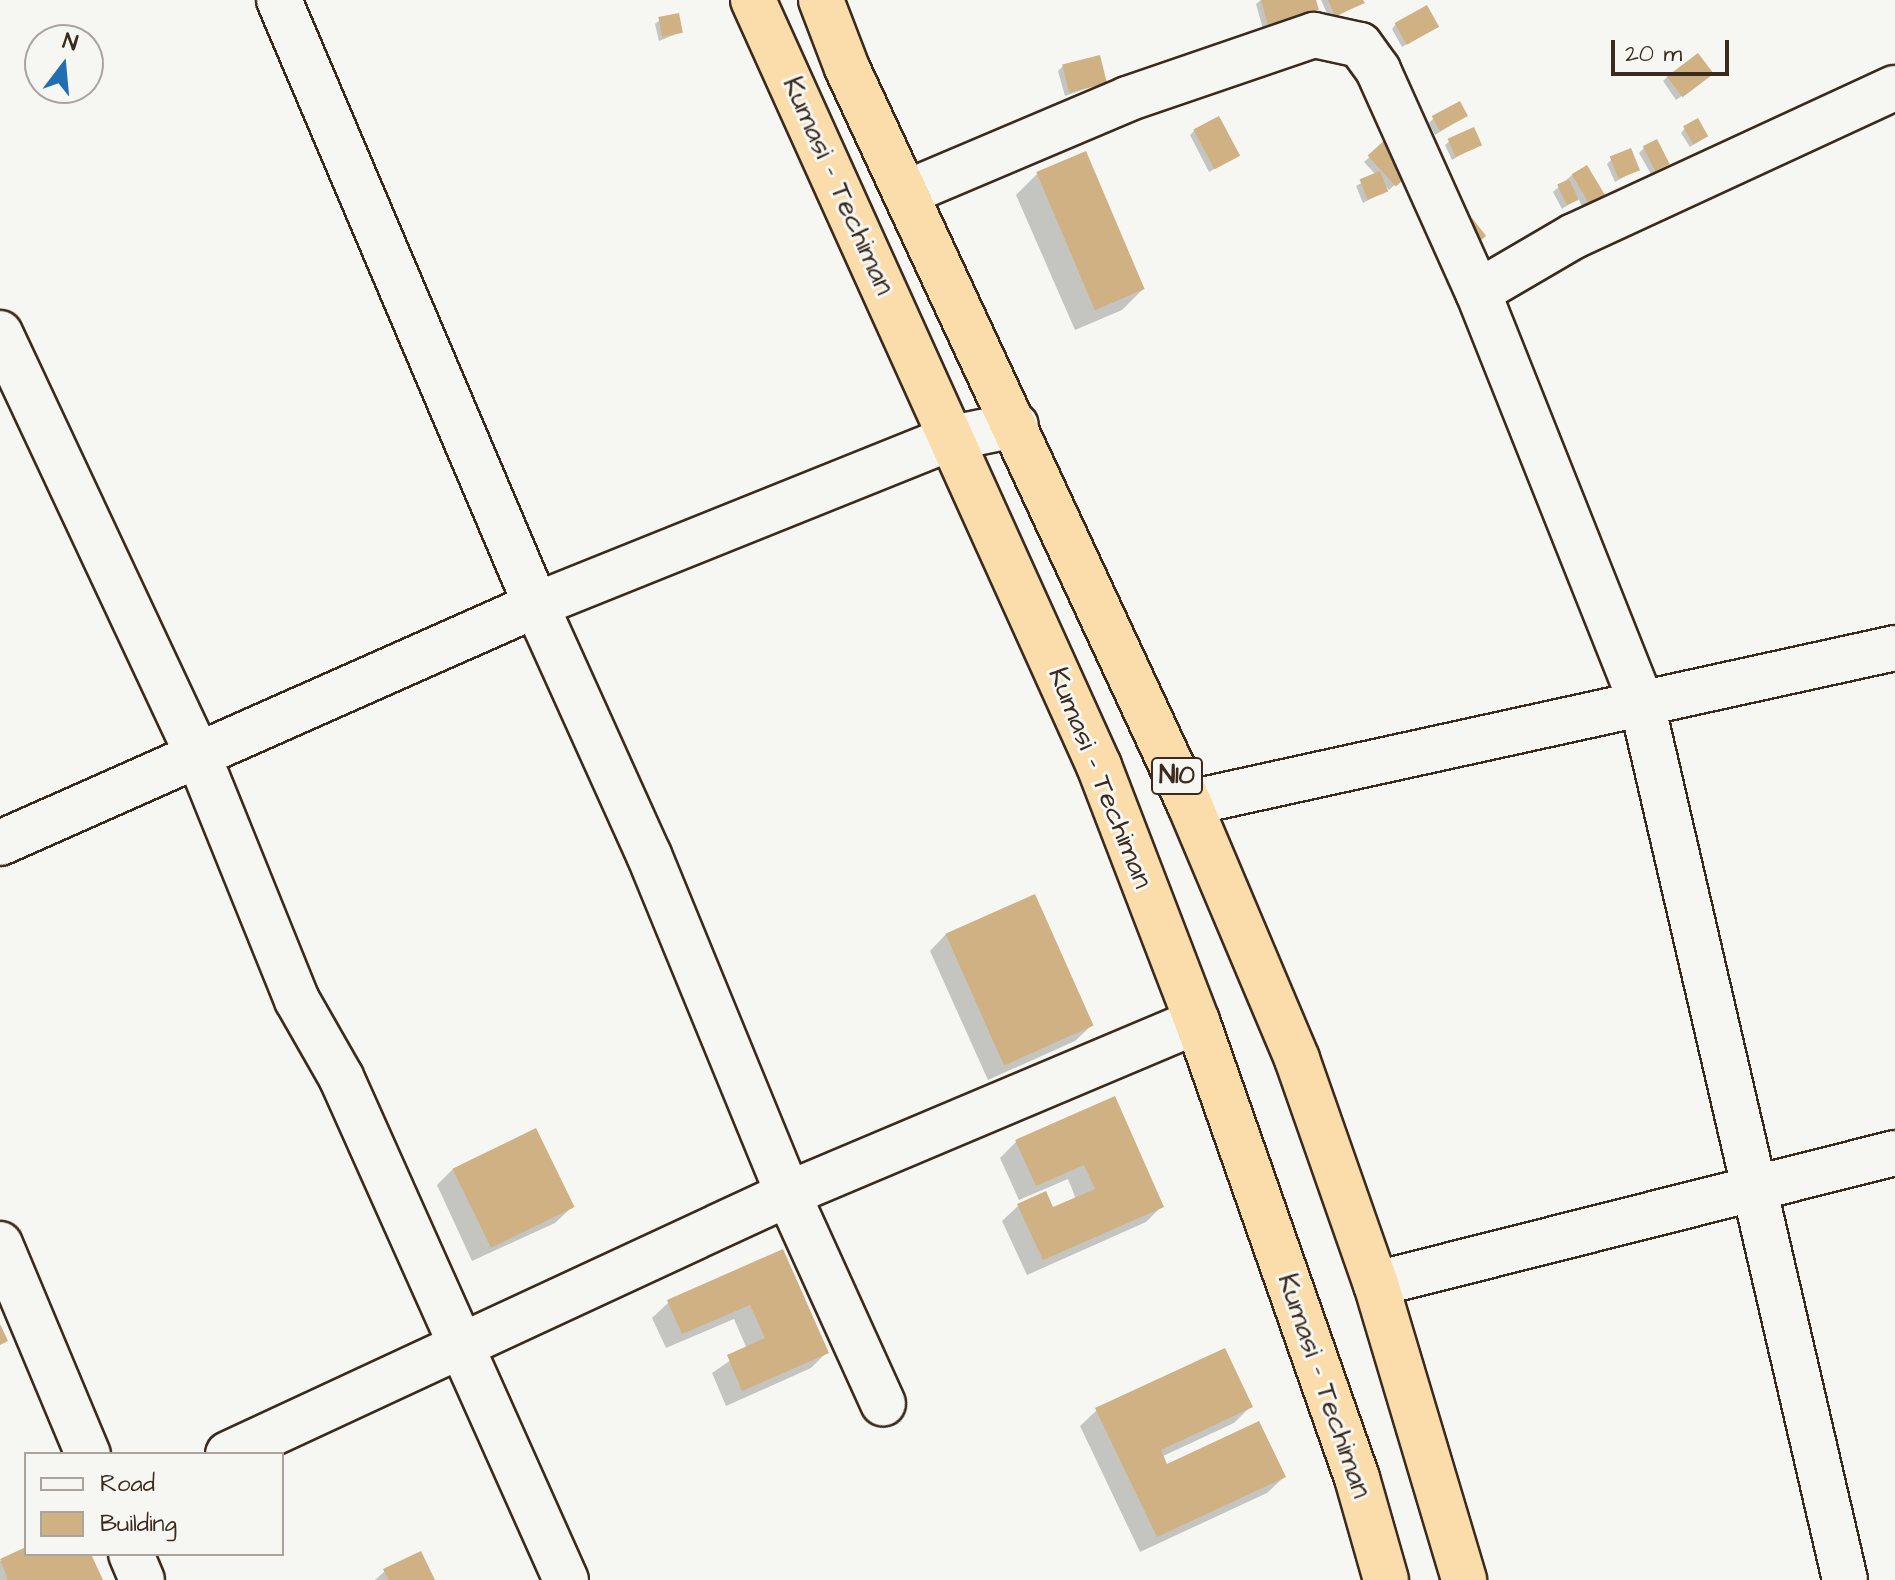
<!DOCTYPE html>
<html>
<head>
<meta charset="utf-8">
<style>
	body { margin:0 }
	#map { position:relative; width:1895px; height:1580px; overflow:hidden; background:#f6f6f2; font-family:"Architects Daughter",sans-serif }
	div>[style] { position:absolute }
	.shadow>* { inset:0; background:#0003 }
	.building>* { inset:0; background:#cfb183; transform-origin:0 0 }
	.roads { filter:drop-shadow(2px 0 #3b2a1e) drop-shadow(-2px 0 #3b2a1e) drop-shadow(0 2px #3b2a1e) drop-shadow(0 -2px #3b2a1e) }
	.minor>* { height:44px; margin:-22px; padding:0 22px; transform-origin:22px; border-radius:22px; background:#f6f6f2 }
	.highway>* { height:44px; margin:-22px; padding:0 22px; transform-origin:22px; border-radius:22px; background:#faddab }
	span { translate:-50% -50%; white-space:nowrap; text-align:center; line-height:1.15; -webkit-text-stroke:6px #f6f6f2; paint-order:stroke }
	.shield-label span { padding:2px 6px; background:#f6f6f2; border:2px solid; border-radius:6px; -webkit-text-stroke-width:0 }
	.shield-label { font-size:26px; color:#3b2a1e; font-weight:700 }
	.street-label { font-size:28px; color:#3b2a1e }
	.legend { position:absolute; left:24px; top:1452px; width:260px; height:104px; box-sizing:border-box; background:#f6f6f2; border:2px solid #aba49d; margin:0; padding:10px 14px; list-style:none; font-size:24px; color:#3b2a1e }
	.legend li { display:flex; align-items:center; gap:16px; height:40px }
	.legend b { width:40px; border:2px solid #aba49d }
	.north { position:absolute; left:24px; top:24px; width:80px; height:80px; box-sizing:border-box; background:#f6f6f2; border:2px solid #aba49d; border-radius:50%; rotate:16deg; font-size:22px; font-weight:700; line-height:32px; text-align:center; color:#3b2a1e }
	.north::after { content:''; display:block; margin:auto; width:28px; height:36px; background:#1f6fb2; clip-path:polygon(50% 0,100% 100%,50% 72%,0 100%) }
	.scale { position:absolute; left:1611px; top:40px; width:118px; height:36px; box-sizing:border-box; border:4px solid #3b2a1e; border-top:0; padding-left:10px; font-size:24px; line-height:28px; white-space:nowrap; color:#3b2a1e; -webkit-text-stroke:6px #f6f6f2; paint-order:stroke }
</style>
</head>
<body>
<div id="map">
	<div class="shadow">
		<div style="clip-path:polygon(1261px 0,1314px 0,1317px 9px,1263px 29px,1256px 4px)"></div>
		<div style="clip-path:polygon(1321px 0,1361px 0,1362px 3px,1330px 20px)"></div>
		<div style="clip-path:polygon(660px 20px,681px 32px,659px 41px,655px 24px)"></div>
		<div style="clip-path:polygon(1396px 24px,1436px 27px,1402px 47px,1392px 29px)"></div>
		<div style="clip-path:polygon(1063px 66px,1105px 82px,1065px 96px,1058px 71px)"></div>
		<div style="clip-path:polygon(1667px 77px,1706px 79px,1676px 100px,1663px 81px)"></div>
		<div style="clip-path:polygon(1466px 116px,1435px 135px,1429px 123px,1434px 118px)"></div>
		<div style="clip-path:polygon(1685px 128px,1701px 140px,1690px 147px,1681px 133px)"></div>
		<div style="clip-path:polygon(1195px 130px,1237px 156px,1209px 172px,1190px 135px)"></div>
		<div style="clip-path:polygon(1387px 141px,1412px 169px,1389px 190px,1382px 182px,1385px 191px,1363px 203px,1356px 186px,1376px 175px,1364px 162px)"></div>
		<div style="clip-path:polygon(1450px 141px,1479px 144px,1452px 160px,1445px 145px)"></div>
		<div style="clip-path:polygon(1644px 148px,1667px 163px,1651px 174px,1639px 153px)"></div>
		<div style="clip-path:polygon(1612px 159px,1638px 169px,1615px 182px,1607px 164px)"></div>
		<div style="clip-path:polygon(1037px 174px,1144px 288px,1122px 310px,1075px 330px,1016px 195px)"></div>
		<div style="clip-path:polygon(1572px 175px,1603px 197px,1584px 210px,1578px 198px,1562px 209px,1553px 192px)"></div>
		<div style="clip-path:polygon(946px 934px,1092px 1025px,1075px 1041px,988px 1080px,930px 951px)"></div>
		<div style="clip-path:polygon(1114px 1099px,1162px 1206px,1146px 1222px,1027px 1275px,1002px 1221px,1019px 1205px,1052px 1210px,1076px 1199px,1068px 1179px,1019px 1200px,1000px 1158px,1016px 1142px)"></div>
		<div style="clip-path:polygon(535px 1130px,572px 1207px,555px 1223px,472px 1261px,437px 1185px,453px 1169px)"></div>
		<div style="clip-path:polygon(782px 1252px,827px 1352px,811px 1368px,726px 1406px,712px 1373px,747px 1349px,734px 1319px,666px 1348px,652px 1318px,669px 1302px)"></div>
		<div style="clip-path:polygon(1250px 1407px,1234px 1423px,1161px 1457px,1166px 1467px,1284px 1477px,1267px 1493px,1140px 1552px,1080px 1426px,1097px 1410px)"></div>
		<div style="clip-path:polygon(26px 1549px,26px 1554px,89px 1554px,101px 1580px,0 1580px,0 1561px)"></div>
		<div style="clip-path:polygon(385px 1571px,433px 1580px,375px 1580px)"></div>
	</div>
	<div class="building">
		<div style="clip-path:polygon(1261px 0,1316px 0,1319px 10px,1268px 25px)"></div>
		<div style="clip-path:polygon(1328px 0,1363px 0,1365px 3px,1335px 16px)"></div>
		<div style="left:1427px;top:5px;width:25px;height:37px;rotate:61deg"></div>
		<div style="left:679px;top:13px;width:20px;height:21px;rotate:79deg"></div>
		<div style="left:1698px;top:53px;width:26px;height:39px;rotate:53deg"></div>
		<div style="left:1100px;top:55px;width:29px;height:39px;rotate:76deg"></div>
		<div style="left:1460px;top:101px;width:17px;height:32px;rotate:62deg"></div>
		<div style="left:1219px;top:116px;width:45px;height:29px;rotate:62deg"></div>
		<div style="left:1698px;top:118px;width:21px;height:17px;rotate:61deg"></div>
		<div style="left:1474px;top:127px;width:20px;height:29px;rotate:66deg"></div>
		<div style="left:1387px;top:138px;width:42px;height:26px;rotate:48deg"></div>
		<div style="left:1657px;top:139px;width:28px;height:16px;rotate:63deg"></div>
		<div style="left:1631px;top:148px;width:24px;height:23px;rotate:68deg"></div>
		<div style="left:1086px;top:151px;width:150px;height:54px;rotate:67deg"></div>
		<div style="left:1587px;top:165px;width:37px;height:18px;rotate:59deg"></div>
		<div style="left:1380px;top:171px;width:22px;height:22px;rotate:68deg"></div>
		<div style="left:1569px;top:179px;width:23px;height:13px;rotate:65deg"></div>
		<div style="left:1472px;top:218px;width:23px;height:19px;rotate:52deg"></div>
		<div style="left:1035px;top:894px;width:144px;height:98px;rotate:66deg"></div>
		<div style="clip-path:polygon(1115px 1096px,1164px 1207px,1043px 1260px,1017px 1204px,1046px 1191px,1053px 1207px,1095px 1189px,1084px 1165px,1036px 1186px,1015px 1140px)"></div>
		<div style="left:536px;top:1128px;width:88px;height:93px;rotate:64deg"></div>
		<div style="clip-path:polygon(783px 1249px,829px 1353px,742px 1391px,727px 1355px,765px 1338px,750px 1305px,682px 1334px,667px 1300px)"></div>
		<div style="clip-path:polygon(0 1324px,8px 1341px,0 1345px)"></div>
		<div style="clip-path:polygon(1225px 1348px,1253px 1407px,1161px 1450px,1167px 1464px,1259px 1421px,1286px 1477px,1157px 1537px,1095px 1408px)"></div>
		<div style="clip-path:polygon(26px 1547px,26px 1554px,91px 1554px,103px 1580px,8px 1580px,0 1559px)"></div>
		<div style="clip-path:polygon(421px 1551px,435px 1580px,389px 1580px,383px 1569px)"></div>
	</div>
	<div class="roads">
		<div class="minor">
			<div style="left:279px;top:0;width:657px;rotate:66.98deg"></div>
			<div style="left:536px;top:605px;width:274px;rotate:65.7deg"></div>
			<div style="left:649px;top:855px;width:366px;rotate:67.7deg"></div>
			<div style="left:788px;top:1194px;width:230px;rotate:65.6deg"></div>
			<div style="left:906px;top:193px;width:240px;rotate:-23deg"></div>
			<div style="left:1127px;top:99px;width:198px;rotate:-18.9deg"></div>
			<div style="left:1314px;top:35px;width:47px;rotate:12.3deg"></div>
			<div style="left:1360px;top:45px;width:31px;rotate:54deg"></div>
			<div style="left:1378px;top:70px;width:243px;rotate:65.8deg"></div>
			<div style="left:1478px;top:292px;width:443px;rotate:68.3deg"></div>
			<div style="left:1642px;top:704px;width:899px;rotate:76.95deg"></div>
			<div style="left:1478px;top:292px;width:111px;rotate:-30.3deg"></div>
			<div style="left:1574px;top:236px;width:353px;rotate:-24.8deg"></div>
			<div style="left:0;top:333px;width:466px;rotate:64.9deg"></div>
			<div style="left:198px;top:755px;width:264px;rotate:68deg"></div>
			<div style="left:297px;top:1000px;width:89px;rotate:60.3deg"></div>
			<div style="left:341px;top:1077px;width:551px;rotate:65.9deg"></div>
			<div style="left:1189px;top:803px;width:723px;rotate:-12.38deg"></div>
			<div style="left:0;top:843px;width:586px;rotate:-23.94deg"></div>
			<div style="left:536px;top:605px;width:448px;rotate:-21.9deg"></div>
			<div style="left:952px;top:438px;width:65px;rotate:-11.5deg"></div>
			<div style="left:0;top:1244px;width:228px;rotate:67.3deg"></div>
			<div style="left:1376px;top:1284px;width:535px;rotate:-14.17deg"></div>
			<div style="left:228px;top:1454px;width:617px;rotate:-24.9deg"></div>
			<div style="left:788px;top:1194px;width:444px;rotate:-22.9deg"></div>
			<div style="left:131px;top:1554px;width:28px;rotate:67deg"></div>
		</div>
		<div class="highway">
			<div style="left:753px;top:0;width:841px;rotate:65.69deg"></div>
			<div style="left:1099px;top:766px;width:273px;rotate:69deg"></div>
			<div style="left:1197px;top:1021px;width:484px;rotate:70.7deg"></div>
			<div style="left:1357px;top:1478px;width:106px;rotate:74.1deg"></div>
			<div style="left:821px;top:0;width:73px;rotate:69.1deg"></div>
			<div style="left:847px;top:68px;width:811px;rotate:65.05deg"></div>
			<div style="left:1189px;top:803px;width:278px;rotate:67.1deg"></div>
			<div style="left:1297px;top:1059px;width:238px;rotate:70.7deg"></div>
			<div style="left:1376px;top:1284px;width:309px;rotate:73.4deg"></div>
		</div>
	</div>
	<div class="shield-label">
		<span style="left:1177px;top:776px">N10</span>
	</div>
	<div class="street-label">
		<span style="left:838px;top:186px;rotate:66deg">Kumasi - Techiman</span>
		<span style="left:1100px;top:778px;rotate:68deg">Kumasi - Techiman</span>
		<span style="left:1324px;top:1386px;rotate:71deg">Kumasi - Techiman</span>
	</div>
	<ul class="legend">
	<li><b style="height:10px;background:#f6f6f2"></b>Road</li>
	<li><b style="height:22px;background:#cfb183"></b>Building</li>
	</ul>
	<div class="north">N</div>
	<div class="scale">20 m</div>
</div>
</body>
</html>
